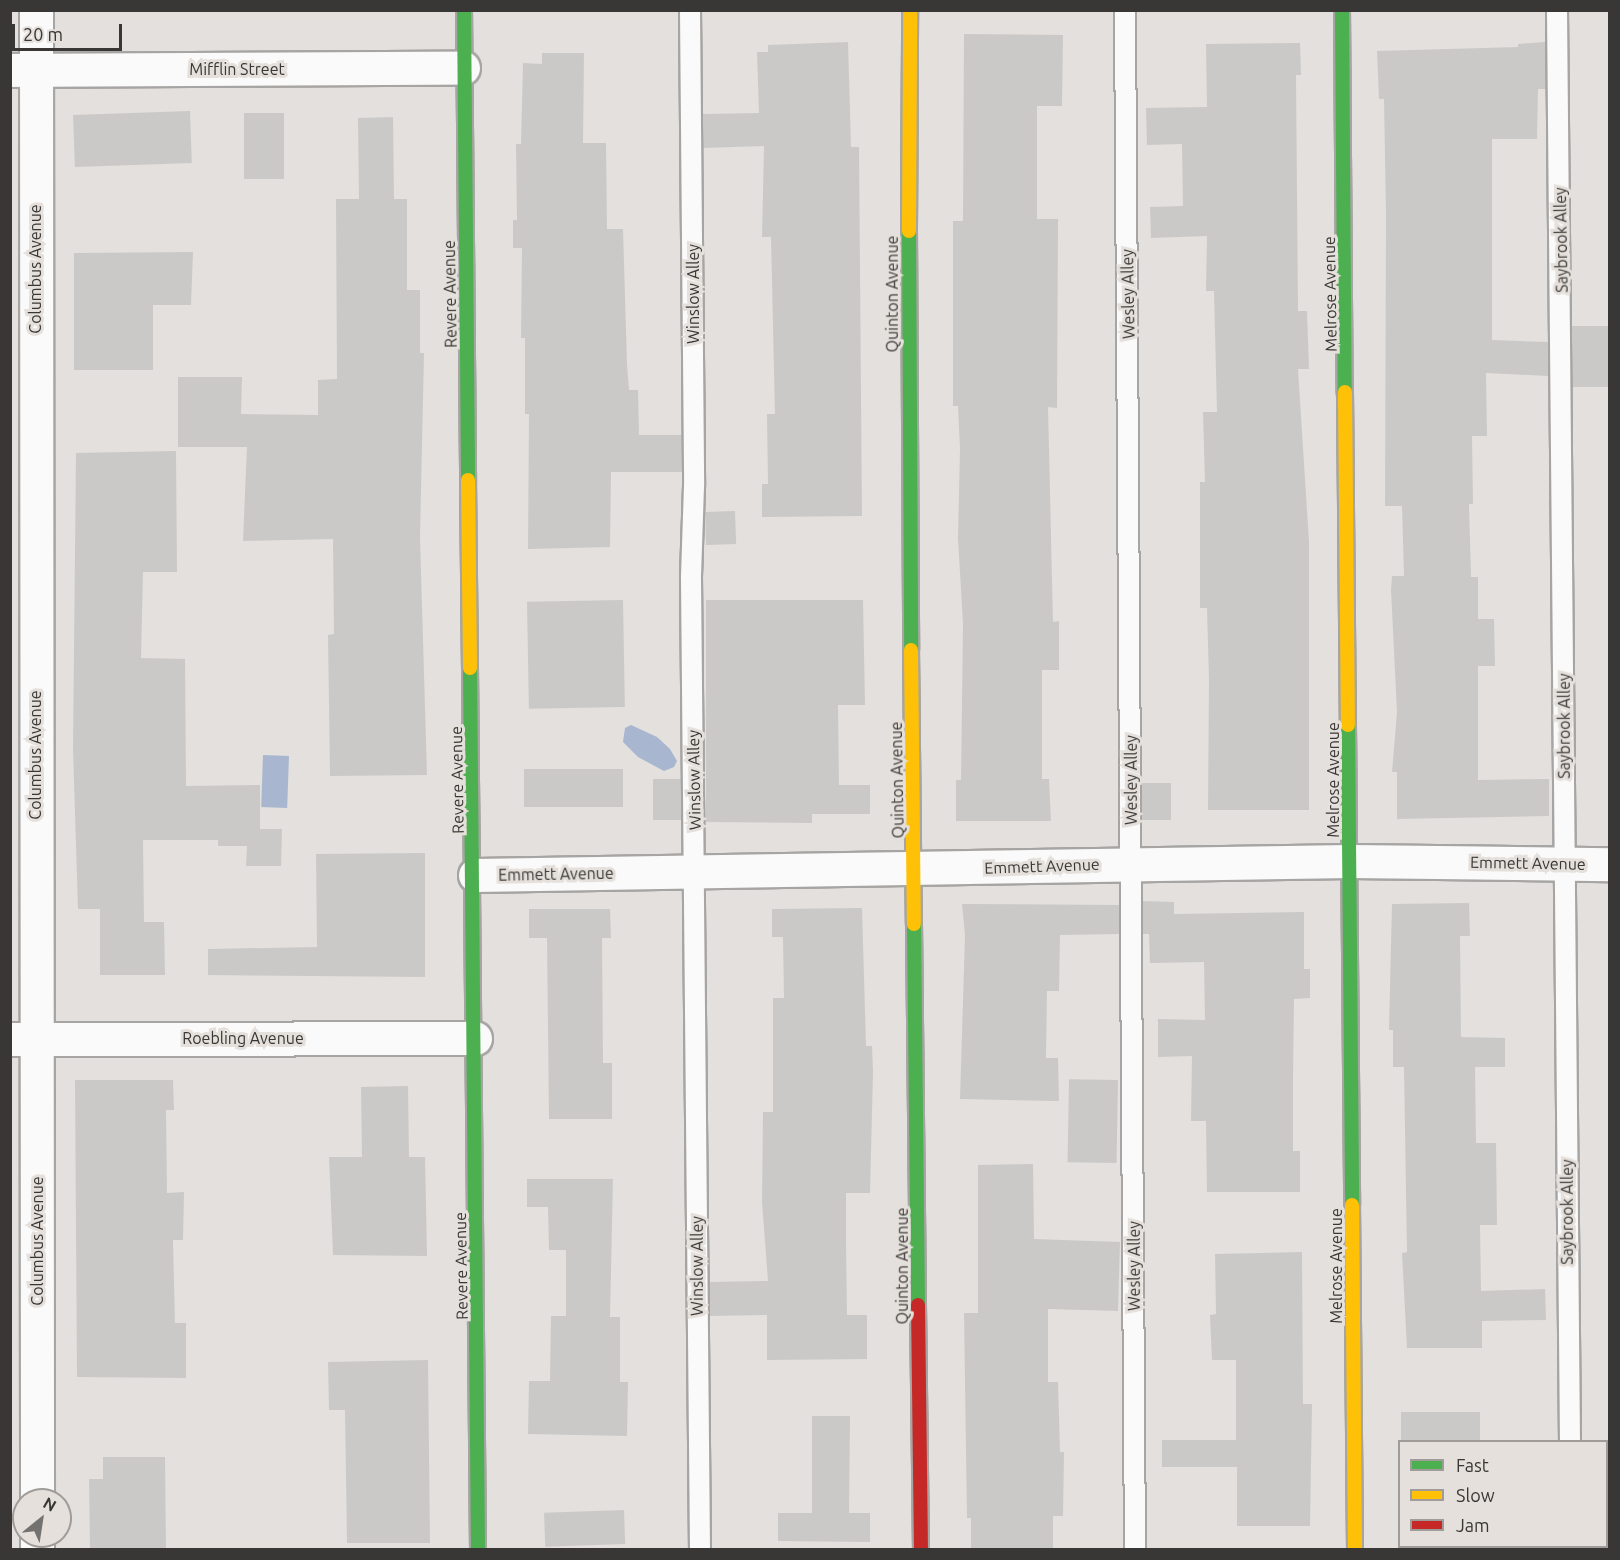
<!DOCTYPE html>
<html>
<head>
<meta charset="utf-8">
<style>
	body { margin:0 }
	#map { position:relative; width:1620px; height:1560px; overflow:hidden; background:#e3e0dd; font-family:Ubuntu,sans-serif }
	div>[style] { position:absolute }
	.water>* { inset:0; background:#a8b6d0; transform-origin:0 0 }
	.building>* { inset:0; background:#cbc9c8; transform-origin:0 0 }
	.roads { filter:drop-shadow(2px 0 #a7a5a3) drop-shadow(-2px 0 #a7a5a3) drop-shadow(0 2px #a7a5a3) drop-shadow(0 -2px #a7a5a3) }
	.lane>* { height:20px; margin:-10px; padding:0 10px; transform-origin:10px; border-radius:10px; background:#fbfafa }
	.street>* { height:33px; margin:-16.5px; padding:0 16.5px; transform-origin:16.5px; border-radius:16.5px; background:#fbfafa }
	.fast>* { height:14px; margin:-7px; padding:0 7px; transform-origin:7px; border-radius:7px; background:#4caf50 }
	.slow>* { height:14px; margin:-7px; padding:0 7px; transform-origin:7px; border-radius:7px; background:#ffc107 }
	.jam>* { height:14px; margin:-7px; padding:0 7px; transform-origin:7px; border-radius:7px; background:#c62828 }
	span { translate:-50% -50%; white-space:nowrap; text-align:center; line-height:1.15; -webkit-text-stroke:6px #e5e0db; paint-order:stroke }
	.street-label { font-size:16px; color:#393735 }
	.frame { position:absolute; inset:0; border:12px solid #393735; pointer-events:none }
	.legend { position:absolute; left:1398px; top:1440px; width:210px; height:108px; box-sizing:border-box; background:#e5e0db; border:2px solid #a09c99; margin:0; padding:8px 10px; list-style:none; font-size:18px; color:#393735 }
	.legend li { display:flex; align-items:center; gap:12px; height:30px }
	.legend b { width:30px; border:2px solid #a09c99 }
	.north { position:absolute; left:12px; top:1488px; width:60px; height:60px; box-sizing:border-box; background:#e5e0db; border:2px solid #a09c99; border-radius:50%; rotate:30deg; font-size:16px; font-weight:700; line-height:24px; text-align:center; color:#393735 }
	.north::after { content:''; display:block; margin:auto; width:21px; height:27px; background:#747270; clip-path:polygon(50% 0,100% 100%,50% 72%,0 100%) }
	.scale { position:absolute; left:12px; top:24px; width:110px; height:27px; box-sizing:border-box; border:3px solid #393735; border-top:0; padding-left:8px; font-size:18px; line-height:21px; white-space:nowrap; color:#393735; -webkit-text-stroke:4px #e5e0db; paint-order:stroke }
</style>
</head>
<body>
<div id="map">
	<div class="water">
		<div style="clip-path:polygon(631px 725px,657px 737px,670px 749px,677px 761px,674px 767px,664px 771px,638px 757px,623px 742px,625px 728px)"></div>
		<div style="left:263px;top:755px;width:26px;height:52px;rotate:2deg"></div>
	</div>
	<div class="building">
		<div style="clip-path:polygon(964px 34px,1063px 35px,1062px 106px,1037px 106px,1037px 219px,1058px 219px,1057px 408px,1048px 407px,1053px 622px,1059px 621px,1059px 670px,1042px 670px,1042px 779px,1049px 779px,1051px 821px,956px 821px,956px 780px,961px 780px,963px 624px,958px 538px,960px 449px,958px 406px,953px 406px,953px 221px,963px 221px)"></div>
		<div style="clip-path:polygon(848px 42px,851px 147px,859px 147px,862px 516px,762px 517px,762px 484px,768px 484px,767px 414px,775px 414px,771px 237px,762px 237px,764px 146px,703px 148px,703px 114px,759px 113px,757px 52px,768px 52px,768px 45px)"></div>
		<div style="clip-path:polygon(1545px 42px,1546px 89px,1538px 89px,1537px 139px,1492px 139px,1492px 340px,1548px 342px,1548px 376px,1486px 373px,1487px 436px,1472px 436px,1473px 504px,1469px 504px,1471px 577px,1478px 577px,1478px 619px,1494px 619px,1495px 666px,1478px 666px,1478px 780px,1549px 779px,1549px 816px,1397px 819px,1397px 772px,1392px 772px,1397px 712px,1391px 590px,1392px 576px,1404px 576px,1402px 506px,1385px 506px,1386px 215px,1384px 99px,1379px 99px,1377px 51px,1518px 47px,1518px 44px)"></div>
		<div style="clip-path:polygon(1300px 43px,1301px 75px,1296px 75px,1298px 311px,1307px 311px,1309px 369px,1298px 369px,1309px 542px,1309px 810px,1208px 810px,1209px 680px,1207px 608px,1200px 608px,1200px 482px,1205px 482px,1203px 412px,1217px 412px,1214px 291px,1206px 291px,1207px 236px,1151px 238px,1150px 207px,1183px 206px,1182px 144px,1147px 145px,1146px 108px,1207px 107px,1206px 44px)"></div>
		<div style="clip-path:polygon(542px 53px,584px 53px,583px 143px,606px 143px,607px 229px,623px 229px,627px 365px,629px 390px,638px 390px,639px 435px,682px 435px,682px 472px,611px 472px,610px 547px,528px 549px,529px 414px,525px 414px,525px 338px,521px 338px,522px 248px,513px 248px,513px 220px,517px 220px,516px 144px,521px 144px,523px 63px,542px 64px)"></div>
		<div style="left:190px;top:111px;width:52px;height:117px;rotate:88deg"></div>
		<div style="left:284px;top:113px;width:66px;height:40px;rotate:90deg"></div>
		<div style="clip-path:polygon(393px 117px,394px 199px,407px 199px,407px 290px,420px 290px,420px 353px,424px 353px,420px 538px,427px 775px,330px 776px,328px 635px,334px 634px,333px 539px,243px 541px,247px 447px,178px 447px,178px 377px,242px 377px,241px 414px,318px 415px,318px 380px,337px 379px,336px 199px,359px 199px,358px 118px)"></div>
		<div style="clip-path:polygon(193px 252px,191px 305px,153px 305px,153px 370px,74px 370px,74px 253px)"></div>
		<div style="left:1572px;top:326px;width:38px;height:61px"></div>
		<div style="clip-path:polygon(176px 451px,177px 572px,143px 572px,141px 658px,185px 659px,186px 786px,260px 785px,260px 829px,282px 829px,281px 866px,246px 866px,247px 846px,218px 846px,218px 840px,143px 840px,144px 922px,164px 922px,165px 975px,100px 975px,100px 909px,78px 909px,73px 749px,76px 453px)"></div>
		<div style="left:735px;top:511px;width:33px;height:30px;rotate:88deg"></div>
		<div style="left:623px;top:600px;width:107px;height:96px;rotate:89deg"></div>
		<div style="clip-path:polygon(706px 600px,863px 600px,865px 705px,838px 705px,839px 785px,870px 785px,870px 814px,812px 814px,812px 823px,706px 822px)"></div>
		<div style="left:524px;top:769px;width:99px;height:38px"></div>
		<div style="left:653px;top:779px;width:28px;height:41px"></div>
		<div style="left:1142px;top:783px;width:29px;height:37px"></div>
		<div style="clip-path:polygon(425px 853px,425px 977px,208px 975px,208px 949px,317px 947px,316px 854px)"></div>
		<div style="clip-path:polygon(1143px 901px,1174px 902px,1174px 914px,1304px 912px,1304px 969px,1310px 969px,1310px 998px,1294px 999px,1293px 1079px,1293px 1151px,1300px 1151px,1300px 1192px,1207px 1192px,1206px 1121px,1191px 1121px,1192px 1056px,1158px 1057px,1158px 1019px,1205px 1020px,1204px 962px,1150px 963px,1149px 934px,1143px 934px)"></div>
		<div style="clip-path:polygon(1469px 903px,1470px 936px,1460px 936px,1461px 1037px,1505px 1038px,1505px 1067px,1475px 1067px,1476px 1143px,1496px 1143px,1497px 1225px,1480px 1225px,1481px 1291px,1545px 1289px,1546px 1320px,1482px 1321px,1482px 1348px,1407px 1348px,1402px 1253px,1407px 1252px,1404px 1067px,1393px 1067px,1393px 1030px,1389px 1030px,1392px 904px)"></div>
		<div style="clip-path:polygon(962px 904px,1119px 905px,1119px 934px,1060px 935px,1059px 991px,1047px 991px,1046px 1058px,1058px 1058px,1059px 1101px,960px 1099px,965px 935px)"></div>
		<div style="clip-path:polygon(862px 908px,866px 1046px,872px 1046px,873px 1072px,870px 1193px,846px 1193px,846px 1241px,847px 1315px,867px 1315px,867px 1359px,767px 1360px,767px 1315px,710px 1316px,710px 1282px,768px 1281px,762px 1202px,763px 1112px,773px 1112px,773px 998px,784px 998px,783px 937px,772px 937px,772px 909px)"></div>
		<div style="clip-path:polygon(529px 909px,610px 909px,611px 938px,602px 938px,603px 1063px,612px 1063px,612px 1119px,549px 1119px,547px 938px,529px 938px)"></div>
		<div style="clip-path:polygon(75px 1080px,173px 1080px,174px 1110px,166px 1110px,167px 1193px,184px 1192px,183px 1240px,173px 1240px,175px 1323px,186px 1323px,186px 1378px,77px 1377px)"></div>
		<div style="left:1118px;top:1080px;width:83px;height:49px;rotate:91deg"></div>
		<div style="clip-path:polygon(408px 1086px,409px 1157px,425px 1157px,427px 1256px,333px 1255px,329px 1157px,362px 1157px,361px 1087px)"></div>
		<div style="clip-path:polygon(1033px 1164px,1034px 1239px,1120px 1242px,1118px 1311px,1048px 1309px,1048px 1382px,1058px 1382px,1060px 1452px,1064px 1452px,1063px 1516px,1053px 1516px,1053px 1550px,971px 1550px,971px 1518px,967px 1518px,964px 1313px,978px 1313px,978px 1165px)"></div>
		<div style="clip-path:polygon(527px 1179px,613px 1179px,610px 1317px,620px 1317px,620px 1382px,628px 1382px,627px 1436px,528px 1434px,529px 1381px,550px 1381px,551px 1316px,566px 1316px,566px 1250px,549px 1250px,548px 1207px,527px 1207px)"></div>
		<div style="clip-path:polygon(1302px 1252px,1303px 1404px,1312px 1404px,1310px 1526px,1237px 1526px,1237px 1467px,1162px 1467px,1162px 1440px,1236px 1440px,1236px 1360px,1212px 1360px,1210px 1315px,1216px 1314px,1215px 1254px)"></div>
		<div style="clip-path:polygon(428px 1360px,430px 1543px,347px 1543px,345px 1410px,329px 1410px,328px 1362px)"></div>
		<div style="left:1480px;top:1412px;width:30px;height:79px;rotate:90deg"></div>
		<div style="clip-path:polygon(812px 1416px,850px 1416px,849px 1513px,870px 1513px,870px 1542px,778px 1541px,778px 1513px,812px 1513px)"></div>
		<div style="clip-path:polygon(103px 1457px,165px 1457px,166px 1550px,90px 1550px,89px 1479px,103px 1479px)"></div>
		<div style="left:624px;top:1510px;width:34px;height:80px;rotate:88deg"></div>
	</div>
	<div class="roads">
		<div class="lane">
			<div style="left:690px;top:10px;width:476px;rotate:89.5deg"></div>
			<div style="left:694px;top:486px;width:92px;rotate:91.9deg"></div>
			<div style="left:691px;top:578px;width:972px;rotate:89.47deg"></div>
			<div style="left:1125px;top:10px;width:1540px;rotate:89.63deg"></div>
			<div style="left:1557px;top:10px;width:1432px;rotate:89.48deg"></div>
			<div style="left:1572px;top:1546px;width:4px;rotate:90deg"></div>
		</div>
		<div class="street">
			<div style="left:36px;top:10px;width:1490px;rotate:89.96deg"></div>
			<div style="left:10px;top:70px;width:453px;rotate:-0.3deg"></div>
			<div style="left:475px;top:875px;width:875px;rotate:-0.92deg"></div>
			<div style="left:1350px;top:861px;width:260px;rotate:0.7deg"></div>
			<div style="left:10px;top:1039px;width:465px;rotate:-0.1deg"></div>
			<div style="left:37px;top:1536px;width:14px;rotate:90deg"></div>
		</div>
		<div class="fast">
			<div style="left:464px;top:10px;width:470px;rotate:89.5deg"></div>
			<div style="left:1342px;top:10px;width:382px;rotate:89.6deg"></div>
			<div style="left:909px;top:231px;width:419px;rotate:89.7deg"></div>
			<div style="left:470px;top:668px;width:882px;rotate:89.48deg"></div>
			<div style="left:1348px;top:725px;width:480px;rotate:89.5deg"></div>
			<div style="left:914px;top:924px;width:381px;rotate:89.4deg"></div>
		</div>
		<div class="slow">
			<div style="left:909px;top:231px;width:221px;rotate:-89.7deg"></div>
			<div style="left:1345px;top:392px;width:333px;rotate:89.5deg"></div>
			<div style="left:468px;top:480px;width:188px;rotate:89.4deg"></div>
			<div style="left:911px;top:650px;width:274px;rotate:89.4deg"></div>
			<div style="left:1352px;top:1205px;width:345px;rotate:89.5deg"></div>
		</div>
		<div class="jam">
			<div style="left:918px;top:1305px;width:245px;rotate:89.3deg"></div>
		</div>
	</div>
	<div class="street-label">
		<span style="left:237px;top:69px">Mifflin Street</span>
		<span style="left:1561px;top:240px;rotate:-91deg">Saybrook Alley</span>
		<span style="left:35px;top:269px;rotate:-90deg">Columbus Avenue</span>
		<span style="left:450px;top:294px;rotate:-91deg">Revere Avenue</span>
		<span style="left:693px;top:294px;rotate:-90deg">Winslow Alley</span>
		<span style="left:892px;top:294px;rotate:-90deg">Quinton Avenue</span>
		<span style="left:1128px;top:294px;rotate:-91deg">Wesley Alley</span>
		<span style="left:1330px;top:294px;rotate:-91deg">Melrose Avenue</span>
		<span style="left:1564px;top:726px;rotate:-90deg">Saybrook Alley</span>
		<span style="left:35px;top:755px;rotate:-90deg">Columbus Avenue</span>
		<span style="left:457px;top:780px;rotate:-91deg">Revere Avenue</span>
		<span style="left:694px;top:780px;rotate:-91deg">Winslow Alley</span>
		<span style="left:897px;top:780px;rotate:-91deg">Quinton Avenue</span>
		<span style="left:1131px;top:780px;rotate:-90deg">Wesley Alley</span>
		<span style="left:1333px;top:780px;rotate:-90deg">Melrose Avenue</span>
		<span style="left:1528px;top:863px;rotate:1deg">Emmett Avenue</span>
		<span style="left:1042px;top:866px;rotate:-2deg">Emmett Avenue</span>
		<span style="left:556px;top:874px;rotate:-1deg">Emmett Avenue</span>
		<span style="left:243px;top:1038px">Roebling Avenue</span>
		<span style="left:1567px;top:1212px;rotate:-90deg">Saybrook Alley</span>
		<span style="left:37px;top:1241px;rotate:-90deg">Columbus Avenue</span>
		<span style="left:461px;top:1266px;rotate:-91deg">Revere Avenue</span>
		<span style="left:697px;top:1266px;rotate:-90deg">Winslow Alley</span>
		<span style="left:902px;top:1266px;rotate:-90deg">Quinton Avenue</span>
		<span style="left:1134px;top:1266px;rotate:-90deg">Wesley Alley</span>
		<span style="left:1336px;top:1266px;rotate:-90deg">Melrose Avenue</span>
	</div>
	<div class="frame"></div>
	<ul class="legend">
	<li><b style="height:8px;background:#4caf50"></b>Fast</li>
	<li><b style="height:8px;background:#ffc107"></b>Slow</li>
	<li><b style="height:8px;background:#c62828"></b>Jam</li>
	</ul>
	<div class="north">N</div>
	<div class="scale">20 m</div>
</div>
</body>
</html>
